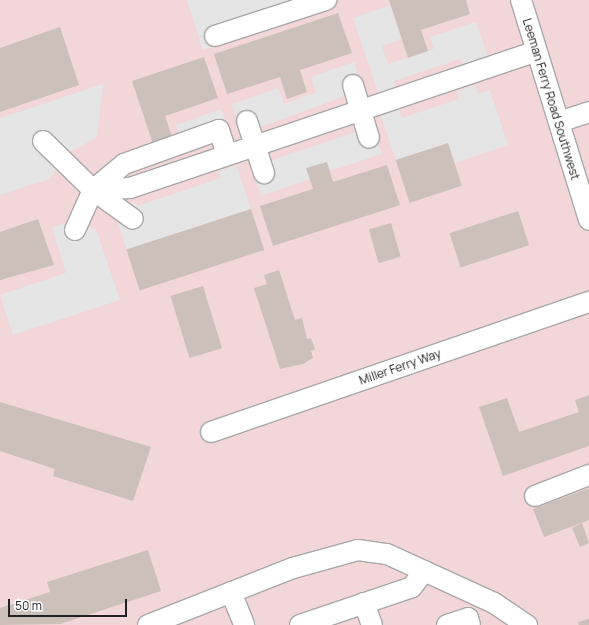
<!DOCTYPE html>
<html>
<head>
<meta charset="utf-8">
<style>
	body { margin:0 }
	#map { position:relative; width:589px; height:625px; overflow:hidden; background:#f2eee7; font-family:Manrope,sans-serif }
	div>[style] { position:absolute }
	.commercial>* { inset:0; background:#f3d6d7; transform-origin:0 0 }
	.parking>* { inset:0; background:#e5e5e5 }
	.building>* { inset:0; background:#cbc0ba; transform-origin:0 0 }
	.roads { filter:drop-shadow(1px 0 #a8a8a8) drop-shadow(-1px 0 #a8a8a8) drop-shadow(0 1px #a8a8a8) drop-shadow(0 -1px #a8a8a8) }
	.minor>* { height:20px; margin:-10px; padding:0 10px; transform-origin:10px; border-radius:10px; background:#fff }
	span { translate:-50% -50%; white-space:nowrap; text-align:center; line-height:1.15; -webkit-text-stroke:3px #fff; paint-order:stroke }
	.street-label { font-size:12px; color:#212121 }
	.scale { position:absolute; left:8px; top:599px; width:119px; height:18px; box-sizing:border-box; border:2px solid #212121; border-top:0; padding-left:5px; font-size:12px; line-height:14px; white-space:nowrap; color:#212121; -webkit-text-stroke:3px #fff; paint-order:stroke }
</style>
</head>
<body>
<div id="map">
	<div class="commercial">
		<div style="left:0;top:0;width:589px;height:625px"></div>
	</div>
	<div class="parking">
		<div style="clip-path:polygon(187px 0,304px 0,309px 15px,203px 50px)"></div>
		<div style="clip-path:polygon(390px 5px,402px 39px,382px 46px,388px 64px,434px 49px,430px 37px,476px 22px,488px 57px,463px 66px,460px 59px,394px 81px,396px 89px,379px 95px,353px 18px)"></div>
		<div style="clip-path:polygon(354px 62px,367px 97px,351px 103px,348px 95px,258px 128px,244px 138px,232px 104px,278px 88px,284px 104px,316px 92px,311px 77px)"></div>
		<div style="clip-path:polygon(103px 84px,97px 137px,65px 155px,50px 179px,0 195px,0 118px)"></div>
		<div style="clip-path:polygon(475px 85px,478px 94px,490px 90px,508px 145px,455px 163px,448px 143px,396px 160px,381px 116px,399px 110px,402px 118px,459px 99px,457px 91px)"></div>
		<div style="clip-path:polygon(221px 109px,233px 142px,181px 138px,176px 125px)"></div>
		<div style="clip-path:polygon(371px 122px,382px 154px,330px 171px,326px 162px,307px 168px,310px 179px,261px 196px,249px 162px,264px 157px,266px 162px,356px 132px,355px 127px)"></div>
		<div style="clip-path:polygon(236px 165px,251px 209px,127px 250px,117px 219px,135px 200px,137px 206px,221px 178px,219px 171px)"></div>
		<div style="clip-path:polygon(67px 222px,96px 229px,120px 300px,13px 335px,0 295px,66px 273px,52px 228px)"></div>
	</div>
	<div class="building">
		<div style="clip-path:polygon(389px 0,466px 0,470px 14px,421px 30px,428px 51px,408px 58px)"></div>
		<div style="clip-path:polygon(338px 13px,352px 53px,300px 70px,307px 92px,287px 99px,280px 77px,227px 94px,214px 54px)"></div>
		<div style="clip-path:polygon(60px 27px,79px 85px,0 112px,0 48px)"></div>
		<div style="clip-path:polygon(204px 57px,218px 98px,165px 116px,172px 137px,153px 144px,132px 81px)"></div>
		<div style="left:448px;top:143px;width:45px;height:55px;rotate:72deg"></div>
		<div style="clip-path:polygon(327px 162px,333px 182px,387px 165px,400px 205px,273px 246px,260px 206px,313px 189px,306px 168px)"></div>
		<div style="left:251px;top:209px;width:43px;height:131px;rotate:72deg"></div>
		<div style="left:518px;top:211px;width:36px;height:72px;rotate:72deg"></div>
		<div style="clip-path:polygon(38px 219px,54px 265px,0 280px,0 232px)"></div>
		<div style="left:391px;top:223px;width:35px;height:23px;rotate:74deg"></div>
		<div style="clip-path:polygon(279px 270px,295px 320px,302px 318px,307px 339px,311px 338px,315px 349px,311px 351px,313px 358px,303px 364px,280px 369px,254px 288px,267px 284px,264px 275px)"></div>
		<div style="left:203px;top:286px;width:65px;height:34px;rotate:73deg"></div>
		<div style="clip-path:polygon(589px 395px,589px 446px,503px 476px,479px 407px,507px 398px,519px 432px,579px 412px,575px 400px)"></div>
		<div style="clip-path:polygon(0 402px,151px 447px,133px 501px,53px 476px,55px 469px,0 451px)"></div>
		<div style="clip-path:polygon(589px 488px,589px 520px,544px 537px,533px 509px)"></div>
		<div style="clip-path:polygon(582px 523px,589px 543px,580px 547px,572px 528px)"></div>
		<div style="clip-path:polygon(148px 550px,161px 591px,60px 624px,0 625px,0 608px,50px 592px,47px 582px)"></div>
		<div style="clip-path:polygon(589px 619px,589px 625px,579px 625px,578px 622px)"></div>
	</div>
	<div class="roads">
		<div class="minor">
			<div style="left:521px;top:0;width:230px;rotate:72.8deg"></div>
			<div style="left:215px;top:36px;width:117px;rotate:-18deg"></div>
			<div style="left:353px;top:85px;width:55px;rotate:73.2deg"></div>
			<div style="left:247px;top:121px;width:55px;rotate:71.9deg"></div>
			<div style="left:559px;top:122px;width:32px;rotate:-18deg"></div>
			<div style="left:43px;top:141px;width:70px;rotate:44.4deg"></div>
			<div style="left:93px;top:190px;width:49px;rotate:35.9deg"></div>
			<div style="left:93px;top:190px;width:37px;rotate:-3deg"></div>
			<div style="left:130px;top:188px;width:428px;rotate:-18.6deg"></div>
			<div style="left:75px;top:230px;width:44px;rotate:-65.8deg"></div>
			<div style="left:93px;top:190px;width:40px;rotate:-40deg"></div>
			<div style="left:124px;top:164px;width:101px;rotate:-19.7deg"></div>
			<div style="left:219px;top:130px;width:26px;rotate:72deg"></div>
			<div style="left:211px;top:432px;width:400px;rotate:-19deg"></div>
			<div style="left:535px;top:496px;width:58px;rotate:-21.3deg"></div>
			<div style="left:231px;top:592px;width:35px;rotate:68deg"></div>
			<div style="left:364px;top:603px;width:23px;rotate:70deg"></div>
			<div style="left:148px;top:625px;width:156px;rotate:-21.5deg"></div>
			<div style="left:293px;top:568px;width:67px;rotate:-15.5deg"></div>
			<div style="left:358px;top:550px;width:29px;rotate:8deg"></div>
			<div style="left:387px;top:554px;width:118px;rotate:24.6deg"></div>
			<div style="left:494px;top:603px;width:40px;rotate:34deg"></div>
			<div style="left:300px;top:625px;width:118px;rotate:-18.7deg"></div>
			<div style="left:412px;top:587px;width:20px;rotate:-53deg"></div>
			<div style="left:447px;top:625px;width:22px;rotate:-18deg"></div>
			<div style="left:468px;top:618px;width:7px;rotate:74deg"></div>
		</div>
	</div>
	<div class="street-label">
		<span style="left:551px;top:99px;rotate:73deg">Leeman Ferry Road Southwest</span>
		<span style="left:400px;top:367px;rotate:-19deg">Miller Ferry Way</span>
	</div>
	<div class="scale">50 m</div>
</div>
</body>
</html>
